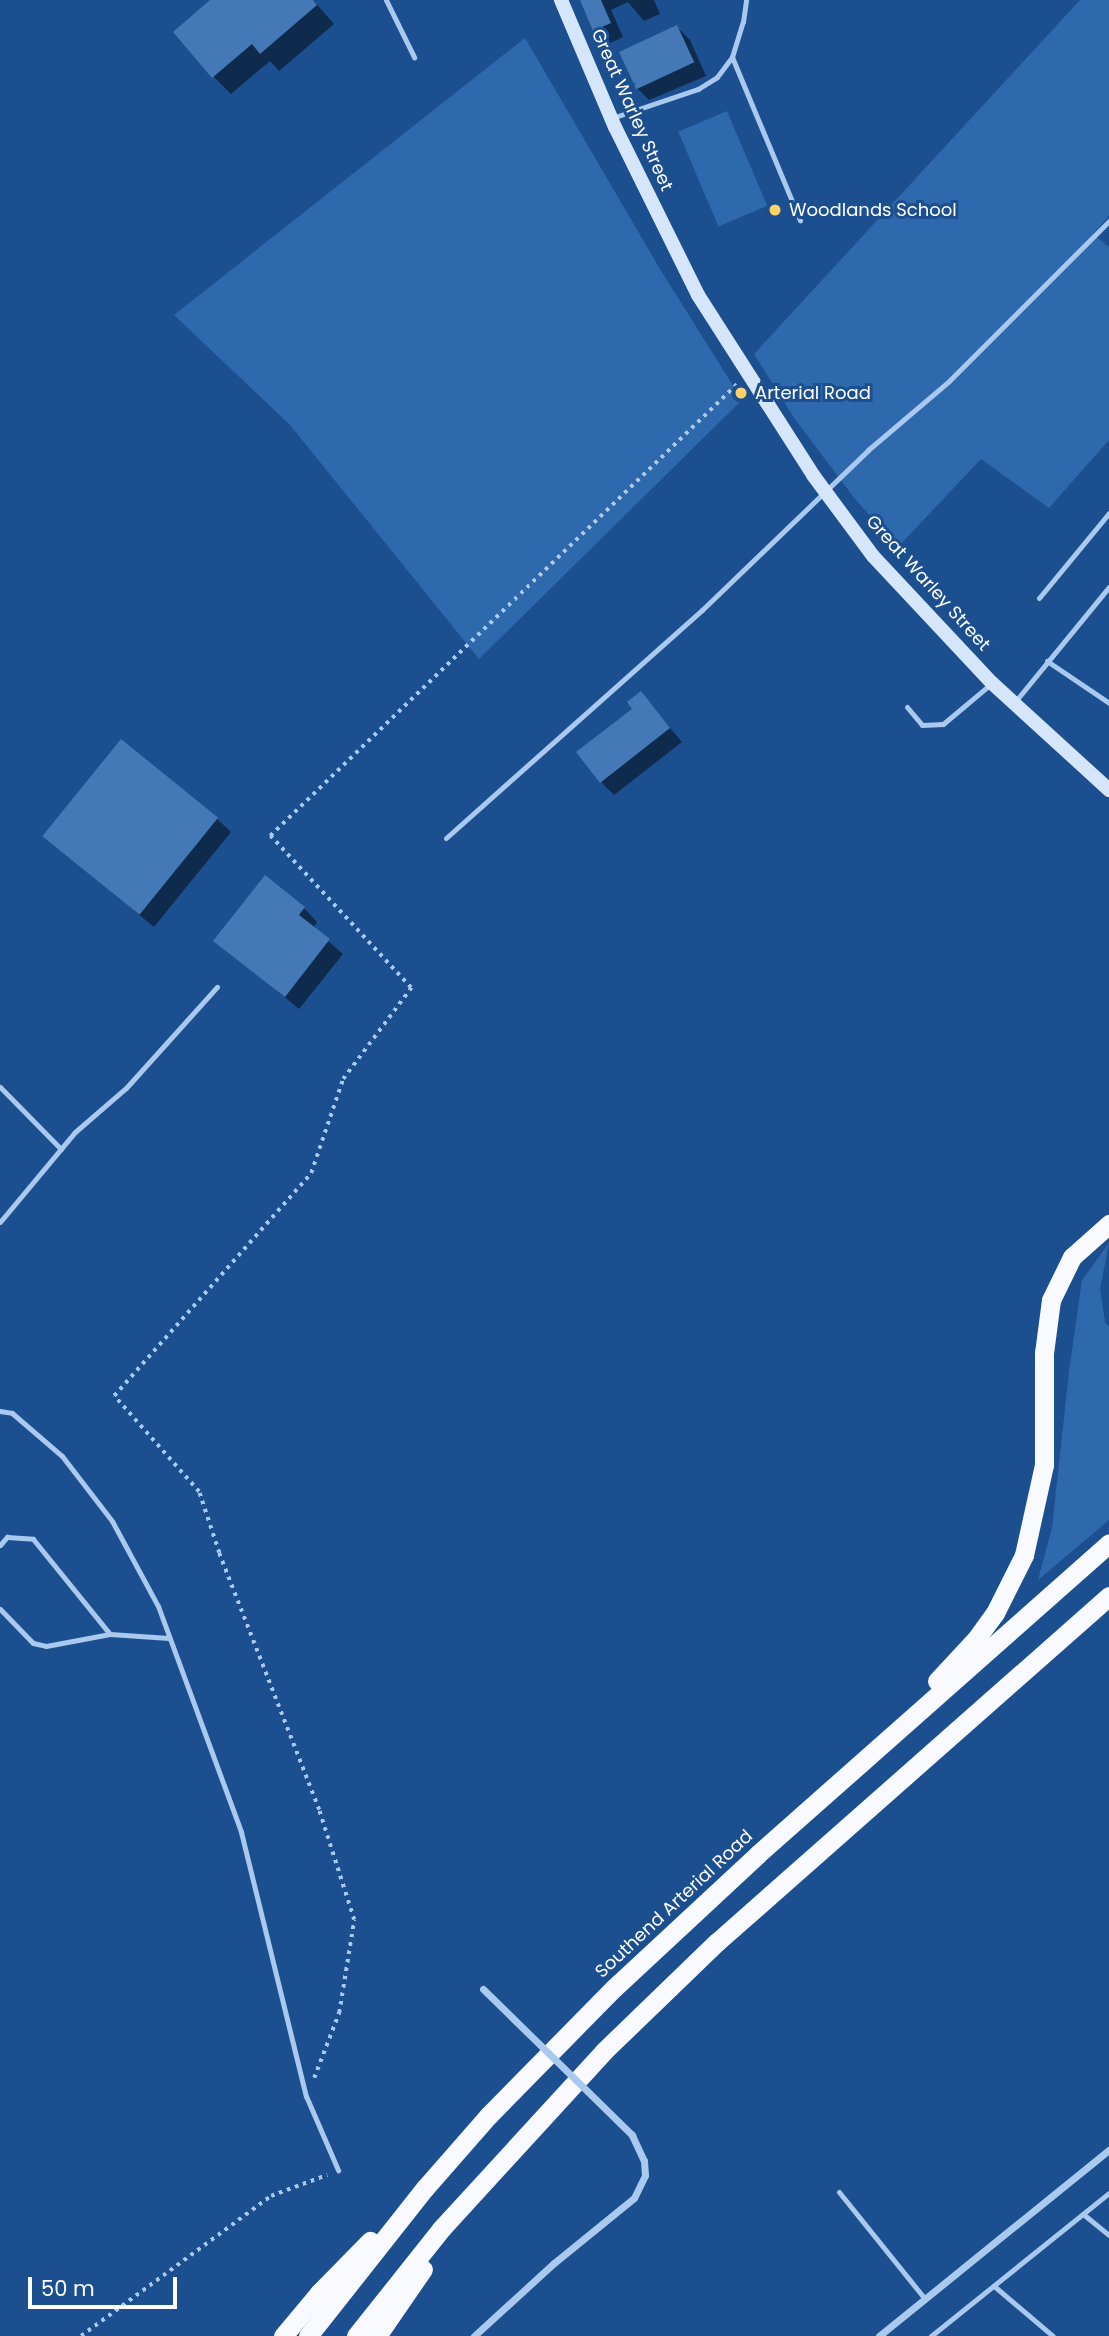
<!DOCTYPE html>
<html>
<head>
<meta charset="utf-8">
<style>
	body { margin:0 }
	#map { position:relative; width:1109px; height:2336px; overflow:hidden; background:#1b4f8f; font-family:Poppins,sans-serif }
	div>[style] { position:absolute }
	.green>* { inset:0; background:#2e69ad; transform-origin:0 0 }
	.shadow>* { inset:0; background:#0007 }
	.building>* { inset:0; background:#4478b7; transform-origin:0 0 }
	.path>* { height:3.5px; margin-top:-1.75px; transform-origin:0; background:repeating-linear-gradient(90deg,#a9c9ee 0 3.5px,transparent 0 8.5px) }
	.service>* { height:5px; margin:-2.5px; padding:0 2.5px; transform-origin:2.5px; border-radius:2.5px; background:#a9c9ee }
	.minor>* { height:7px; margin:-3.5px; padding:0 3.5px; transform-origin:3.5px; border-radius:3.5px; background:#a9c9ee }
	.secondary>* { height:14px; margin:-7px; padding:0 7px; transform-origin:7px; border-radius:7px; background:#d6e6fa }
	.trunk>* { height:19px; margin:-9.5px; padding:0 9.5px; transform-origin:9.5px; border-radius:9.5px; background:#f8faff }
	.minor-bridge>* { height:7px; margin:-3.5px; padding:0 3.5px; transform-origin:3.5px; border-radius:3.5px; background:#a9c9ee }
	.dots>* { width:19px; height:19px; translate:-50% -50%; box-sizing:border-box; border:4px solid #1b4f8f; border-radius:50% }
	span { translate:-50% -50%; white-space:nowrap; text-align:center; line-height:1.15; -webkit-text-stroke:6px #1b4f8f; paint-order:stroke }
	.street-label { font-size:18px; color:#fff }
	.poi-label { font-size:18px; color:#fff }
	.left { translate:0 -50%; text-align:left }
	.scale { position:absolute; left:28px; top:2277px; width:149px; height:32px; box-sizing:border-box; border:4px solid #fff; border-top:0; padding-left:9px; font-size:21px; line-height:24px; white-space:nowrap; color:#fff; -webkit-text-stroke:5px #1b4f8f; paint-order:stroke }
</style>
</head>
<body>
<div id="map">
	<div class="green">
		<div style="clip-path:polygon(1080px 0,1109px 0,1109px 216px,1093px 234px,1109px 247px,1109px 440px,1049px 508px,981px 459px,898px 547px,855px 499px,794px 418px,754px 354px)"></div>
		<div style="clip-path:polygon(525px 38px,660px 269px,742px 400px,479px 659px,290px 425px,174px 315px)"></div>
		<div style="left:727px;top:111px;width:103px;height:53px;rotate:67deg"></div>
		<div style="clip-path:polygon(1109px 1243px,1100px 1289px,1105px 1322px,1109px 1327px,1109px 1520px,1038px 1580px,1052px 1528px,1069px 1372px,1082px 1280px)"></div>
	</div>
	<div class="shadow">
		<div style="clip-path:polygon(213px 0,313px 0,334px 24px,279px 71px,270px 61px,231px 94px,213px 76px)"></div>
		<div style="clip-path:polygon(581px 0,654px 0,660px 14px,644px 21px,628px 2px,611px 10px,623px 37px,608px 44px,594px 30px)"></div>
		<div style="clip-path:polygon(677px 27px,690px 40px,706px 76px,649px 100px,636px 87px)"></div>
		<div style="clip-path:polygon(641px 694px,682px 742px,614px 795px,601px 782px)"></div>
		<div style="clip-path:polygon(217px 819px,231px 832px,154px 927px,44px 836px)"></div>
		<div style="clip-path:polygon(265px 878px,304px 908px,317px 922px,313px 928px,343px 954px,299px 1009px,216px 940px)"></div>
	</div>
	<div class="building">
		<div style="clip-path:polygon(210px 0,313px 0,317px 5px,260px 54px,252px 44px,212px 78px,173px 32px)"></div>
		<div style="clip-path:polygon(580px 0,601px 0,611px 23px,593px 31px)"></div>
		<div style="left:677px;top:25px;width:41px;height:64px;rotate:65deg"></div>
		<div style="clip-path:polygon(641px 691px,670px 728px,600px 783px,576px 752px,632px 709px,627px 702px)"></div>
		<div style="left:121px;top:739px;width:125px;height:125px;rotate:39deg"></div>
		<div style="clip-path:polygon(265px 875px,305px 907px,299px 915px,330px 939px,285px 997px,213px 941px)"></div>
	</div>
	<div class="path">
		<div style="left:314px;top:2078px;width:70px;rotate:-69deg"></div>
		<div style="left:339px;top:2013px;width:94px;rotate:-80.8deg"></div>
		<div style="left:354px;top:1920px;width:115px;rotate:-107.7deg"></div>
		<div style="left:319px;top:1810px;width:276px;rotate:-111.3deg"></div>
		<div style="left:219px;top:1553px;width:64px;rotate:-108.2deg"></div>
		<div style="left:199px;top:1492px;width:128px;rotate:-131.5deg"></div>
		<div style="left:114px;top:1396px;width:298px;rotate:-48.5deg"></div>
		<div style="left:311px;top:1173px;width:99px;rotate:-71.2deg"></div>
		<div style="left:343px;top:1079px;width:114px;rotate:-53.2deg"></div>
		<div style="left:411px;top:988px;width:207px;rotate:-132.8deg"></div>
		<div style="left:270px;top:836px;width:650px;rotate:-44.06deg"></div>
		<div style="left:81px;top:2336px;width:236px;rotate:-36.4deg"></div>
		<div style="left:271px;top:2196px;width:60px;rotate:-20.6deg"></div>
	</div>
	<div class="service">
		<div style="left:386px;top:0;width:64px;rotate:63.8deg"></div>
		<div style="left:732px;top:57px;width:37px;rotate:-73deg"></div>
		<div style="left:743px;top:22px;width:22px;rotate:-82deg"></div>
		<div style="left:612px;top:118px;width:91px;rotate:-18.6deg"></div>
		<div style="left:698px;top:89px;width:22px;rotate:-32deg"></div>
		<div style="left:717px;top:77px;width:25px;rotate:-53deg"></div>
		<div style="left:732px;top:57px;width:177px;rotate:67.4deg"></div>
		<div style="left:1039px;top:598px;width:110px;rotate:-50.5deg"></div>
		<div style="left:1047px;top:661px;width:75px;rotate:34.1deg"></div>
		<div style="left:1014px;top:703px;width:150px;rotate:-50.7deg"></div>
		<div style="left:907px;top:707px;width:23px;rotate:50deg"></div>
		<div style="left:922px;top:725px;width:21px;rotate:-3deg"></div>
		<div style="left:943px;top:724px;width:64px;rotate:-39.9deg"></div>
		<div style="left:446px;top:838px;width:343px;rotate:-41.7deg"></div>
		<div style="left:702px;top:610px;width:231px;rotate:-43.9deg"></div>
		<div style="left:868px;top:450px;width:106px;rotate:-40.4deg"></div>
		<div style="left:949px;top:381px;width:226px;rotate:-45deg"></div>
		<div style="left:0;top:1087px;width:87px;rotate:45.5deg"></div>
		<div style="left:0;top:1222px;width:117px;rotate:-50.2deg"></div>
		<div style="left:75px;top:1132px;width:67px;rotate:-40.8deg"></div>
		<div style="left:126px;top:1088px;width:136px;rotate:-48deg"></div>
		<div style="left:0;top:1411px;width:12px;rotate:9deg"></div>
		<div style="left:12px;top:1413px;width:66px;rotate:40.7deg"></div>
		<div style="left:62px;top:1456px;width:82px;rotate:52.4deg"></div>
		<div style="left:112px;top:1521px;width:97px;rotate:61.6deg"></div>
		<div style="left:158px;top:1606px;width:241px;rotate:69.8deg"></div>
		<div style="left:241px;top:1832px;width:272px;rotate:76.2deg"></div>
		<div style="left:306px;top:2096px;width:81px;rotate:66.6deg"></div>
		<div style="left:0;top:1545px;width:11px;rotate:-49deg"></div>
		<div style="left:7px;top:1537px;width:26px;rotate:4deg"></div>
		<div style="left:33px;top:1539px;width:122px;rotate:51deg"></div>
		<div style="left:0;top:1609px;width:47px;rotate:45.9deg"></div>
		<div style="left:33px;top:1643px;width:13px;rotate:13deg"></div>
		<div style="left:46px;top:1646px;width:65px;rotate:-10.6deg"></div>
		<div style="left:110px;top:1634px;width:59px;rotate:3.9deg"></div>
		<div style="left:839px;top:2192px;width:137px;rotate:51.2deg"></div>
		<div style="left:1083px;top:2214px;width:33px;rotate:39deg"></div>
		<div style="left:994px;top:2286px;width:77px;rotate:40.3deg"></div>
		<div style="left:931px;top:2336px;width:228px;rotate:-38.8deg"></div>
	</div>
	<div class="minor">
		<div style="left:474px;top:2336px;width:108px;rotate:-42.4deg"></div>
		<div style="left:554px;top:2263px;width:103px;rotate:-39.1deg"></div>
		<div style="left:634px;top:2198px;width:25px;rotate:-64deg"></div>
		<div style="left:645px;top:2175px;width:14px;rotate:-94deg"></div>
		<div style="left:644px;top:2161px;width:29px;rotate:-115deg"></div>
		<div style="left:879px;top:2336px;width:296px;rotate:-39deg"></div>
	</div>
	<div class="secondary">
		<div style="left:561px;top:0;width:138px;rotate:67deg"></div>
		<div style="left:615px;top:127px;width:187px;rotate:63.7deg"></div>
		<div style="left:698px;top:295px;width:214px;rotate:57.4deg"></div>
		<div style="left:813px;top:475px;width:101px;rotate:53.5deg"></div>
		<div style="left:873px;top:556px;width:174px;rotate:46.9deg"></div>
		<div style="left:992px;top:683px;width:159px;rotate:42.4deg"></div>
	</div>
	<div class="trunk">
		<div style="left:937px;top:1681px;width:57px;rotate:-47.1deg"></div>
		<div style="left:976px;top:1639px;width:32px;rotate:-54deg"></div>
		<div style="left:995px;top:1613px;width:65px;rotate:-63.4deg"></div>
		<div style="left:1024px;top:1555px;width:92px;rotate:-77.5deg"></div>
		<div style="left:1044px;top:1465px;width:112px;rotate:-90deg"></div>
		<div style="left:1044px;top:1353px;width:53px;rotate:-82.5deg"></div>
		<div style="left:1051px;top:1300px;width:48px;rotate:-64deg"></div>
		<div style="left:1072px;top:1257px;width:50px;rotate:-41.7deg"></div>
		<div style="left:283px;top:2336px;width:56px;rotate:-50.1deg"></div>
		<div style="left:319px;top:2293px;width:73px;rotate:-45.6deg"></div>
		<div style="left:308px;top:2336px;width:189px;rotate:-51.7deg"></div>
		<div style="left:425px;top:2188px;width:97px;rotate:-48.8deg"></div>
		<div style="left:489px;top:2115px;width:178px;rotate:-45.5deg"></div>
		<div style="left:614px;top:1988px;width:197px;rotate:-42.9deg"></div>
		<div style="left:758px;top:1854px;width:469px;rotate:-41.5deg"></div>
		<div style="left:356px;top:2336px;width:137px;rotate:-51.5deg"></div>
		<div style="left:441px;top:2229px;width:241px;rotate:-47.5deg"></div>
		<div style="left:604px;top:2051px;width:157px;rotate:-44deg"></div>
		<div style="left:717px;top:1942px;width:523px;rotate:-41.43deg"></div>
		<div style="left:377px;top:2336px;width:81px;rotate:-55.5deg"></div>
	</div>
	<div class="minor-bridge">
		<div style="left:483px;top:1989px;width:209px;rotate:44.4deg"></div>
	</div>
	<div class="dots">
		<div style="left:775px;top:210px;background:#ffd166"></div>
		<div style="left:741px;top:393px;background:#ffd166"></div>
	</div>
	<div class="street-label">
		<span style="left:632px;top:110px;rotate:66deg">Great Warley Street</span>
		<span style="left:928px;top:583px;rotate:48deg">Great Warley Street</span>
		<span style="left:674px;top:1904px;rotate:-43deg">Southend Arterial Road</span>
	</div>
	<div class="poi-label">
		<span class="left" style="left:789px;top:210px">Woodlands School</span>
		<span class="left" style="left:755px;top:393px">Arterial Road</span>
	</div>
	<div class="scale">50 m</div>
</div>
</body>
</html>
